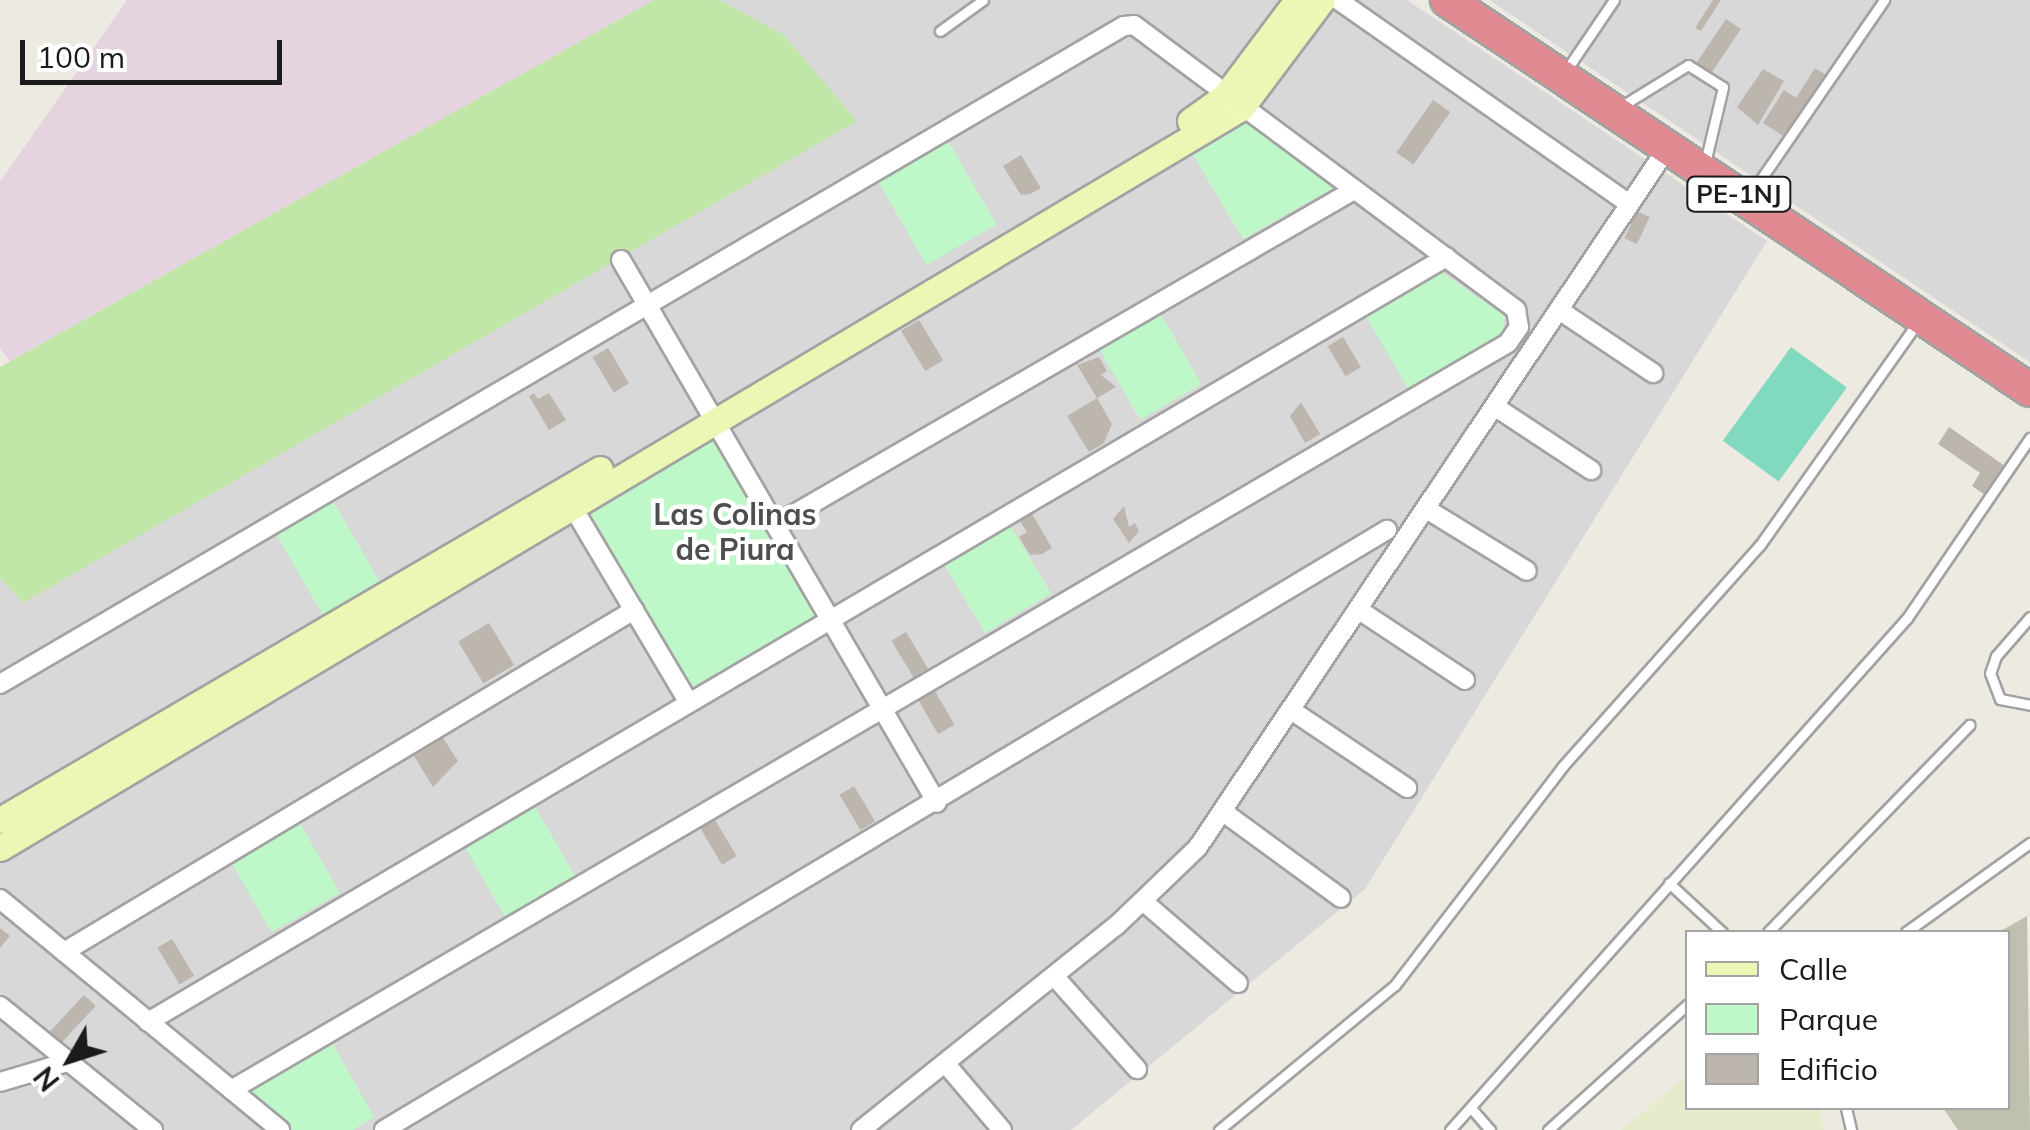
<!DOCTYPE html>
<html>
<head>
<meta charset="utf-8">
<style>
	body { margin:0 }
	#map { position:relative; width:2030px; height:1130px; overflow:hidden; background:#edeae1; font-family:Mulish,sans-serif }
	div>[style] { position:absolute }
	.residential>* { inset:0; background:#d9d8d8 }
	.industrial>* { inset:0; background:#e5d3e0 }
	.construction>* { inset:0; background:#bfc0ad }
	.farmland>* { inset:0; background:#e6ebcc }
	.grass>* { inset:0; background:#c0e6a8 }
	.park>* { inset:0; background:#bef7c8; transform-origin:0 0 }
	.pitch>* { inset:0; background:#81dac0; transform-origin:0 0 }
	.building>* { inset:0; background:#bdb6ae; transform-origin:0 0 }
	.roads { filter:drop-shadow(2px 0 #a2a2a2) drop-shadow(-2px 0 #a2a2a2) drop-shadow(0 2px #a2a2a2) drop-shadow(0 -2px #a2a2a2) }
	.lane>* { height:9px; margin:-4.5px; padding:0 4.5px; transform-origin:4.5px; border-radius:4.5px; background:#fff }
	.street>* { height:18px; margin:-9px; padding:0 9px; transform-origin:9px; border-radius:9px; background:#fff }
	.secondary>* { height:25px; margin:-12.5px; padding:0 12.5px; transform-origin:12.5px; border-radius:12.5px; background:#edf7b5 }
	.highway>* { height:32px; margin:-16px; padding:0 16px; transform-origin:16px; border-radius:16px; background:#e28a92 }
	span { translate:-50% -50%; white-space:nowrap; text-align:center; line-height:1.15; -webkit-text-stroke:9px #fff; paint-order:stroke }
	.shield-label span { padding:2px 8px; background:#fff; border:2px solid; border-radius:8px; -webkit-text-stroke-width:0 }
	.shield-label { font-size:25px; color:#1b1b1b; font-weight:700 }
	.neighbourhood-label { font-size:30px; color:#4e4e4e; font-weight:700 }
	.legend { position:absolute; left:1685px; top:930px; width:325px; height:180px; box-sizing:border-box; background:#fff; border:2px solid #a4a4a4; margin:0; padding:12px 18px; list-style:none; font-size:30px; color:#1b1b1b }
	.legend li { display:flex; align-items:center; gap:20px; height:50px }
	.legend b { width:50px; border:2px solid #a4a4a4 }
	.north { position:absolute; left:20px; top:1010px; width:100px; height:100px; -webkit-text-stroke:8px #fff; paint-order:stroke; rotate:231deg; font-size:28px; font-weight:700; line-height:40px; text-align:center; color:#1b1b1b }
	.north::after { content:''; display:block; margin:auto; width:35px; height:45px; background:#1b1b1b; clip-path:polygon(50% 0,100% 100%,50% 72%,0 100%) }
	.scale { position:absolute; left:20px; top:40px; width:262px; height:45px; box-sizing:border-box; border:5px solid #1b1b1b; border-top:0; padding-left:12px; font-size:30px; line-height:35px; white-space:nowrap; color:#1b1b1b; -webkit-text-stroke:8px #fff; paint-order:stroke }
</style>
</head>
<body>
<div id="map">
	<div class="residential">
		<div style="clip-path:polygon(654px 0,1407px 0,1767px 241px,1365px 889px,1071px 1130px,0 1130px,0 367px)"></div>
		<div style="clip-path:polygon(1489px 0,2030px 0,2030px 362px)"></div>
	</div>
	<div class="industrial">
		<div style="clip-path:polygon(127px 0,654px 0,10px 361px,0 349px,0 182px)"></div>
	</div>
	<div class="construction">
		<div style="clip-path:polygon(2027px 916px,2030px 1130px,1958px 1130px,1943px 1108px,2008px 1108px,2008px 932px,1999px 932px)"></div>
	</div>
	<div class="farmland">
		<div style="clip-path:polygon(1687px 1075px,1688px 1108px,1818px 1108px,1824px 1130px,1621px 1130px)"></div>
	</div>
	<div class="grass">
		<div style="clip-path:polygon(654px 0,719px 0,784px 35px,857px 121px,23px 603px,0 578px,0 367px)"></div>
	</div>
	<div class="park">
		<div style="clip-path:polygon(1247px 121px,1335px 187px,1243px 239px,1193px 155px)"></div>
		<div style="left:946px;top:137px;width:101px;height:81px;rotate:60deg"></div>
		<div style="clip-path:polygon(1438px 270px,1505px 316px,1502px 337px,1410px 392px,1364px 313px)"></div>
		<div style="left:1161px;top:314px;width:81px;height:71px;rotate:60deg"></div>
		<div style="left:713px;top:435px;width:208px;height:147px;rotate:60deg"></div>
		<div style="left:332px;top:499px;width:102px;height:66px;rotate:60deg"></div>
		<div style="left:1009px;top:523px;width:82px;height:77px;rotate:59deg"></div>
		<div style="left:533px;top:803px;width:84px;height:81px;rotate:60deg"></div>
		<div style="left:298px;top:820px;width:84px;height:79px;rotate:60deg"></div>
		<div style="clip-path:polygon(333px 1044px,374px 1117px,353px 1130px,293px 1130px,246px 1093px)"></div>
	</div>
	<div class="pitch">
		<div style="left:1791px;top:347px;width:69px;height:116px;rotate:36deg"></div>
	</div>
	<div class="building">
		<div style="clip-path:polygon(1713px 0,1721px 0,1701px 31px,1695px 28px)"></div>
		<div style="left:1726px;top:19px;width:18px;height:55px;rotate:34deg"></div>
		<div style="clip-path:polygon(1815px 68px,1829px 77px,1788px 139px,1763px 123px,1784px 90px,1796px 98px)"></div>
		<div style="clip-path:polygon(1763px 69px,1784px 81px,1758px 125px,1737px 107px)"></div>
		<div style="left:1433px;top:100px;width:21px;height:64px;rotate:35deg"></div>
		<div style="clip-path:polygon(1021px 155px,1041px 188px,1030px 194px,1021px 195px,1003px 166px)"></div>
		<div style="left:1637px;top:211px;width:14px;height:30px;rotate:25deg"></div>
		<div style="left:919px;top:320px;width:47px;height:21px;rotate:59deg"></div>
		<div style="left:1343px;top:337px;width:35px;height:18px;rotate:59deg"></div>
		<div style="left:608px;top:348px;width:41px;height:18px;rotate:59deg"></div>
		<div style="clip-path:polygon(1099px 357px,1107px 371px,1101px 375px,1116px 387px,1097px 398px,1112px 424px,1104px 443px,1089px 452px,1067px 416px,1097px 398px,1077px 365px)"></div>
		<div style="clip-path:polygon(534px 393px,538px 399px,549px 393px,566px 420px,549px 430px,529px 396px)"></div>
		<div style="clip-path:polygon(1301px 402px,1320px 434px,1305px 443px,1290px 416px)"></div>
		<div style="clip-path:polygon(1949px 427px,2005px 466px,1985px 495px,1972px 486px,1980px 473px,1938px 444px)"></div>
		<div style="clip-path:polygon(1124px 506px,1129px 527px,1135px 523px,1139px 531px,1129px 543px,1113px 519px)"></div>
		<div style="clip-path:polygon(1032px 514px,1052px 548px,1042px 554px,1030px 555px,1019px 537px,1027px 532px,1020px 521px)"></div>
		<div style="left:489px;top:623px;width:49px;height:36px;rotate:59deg"></div>
		<div style="left:906px;top:632px;width:43px;height:17px;rotate:59deg"></div>
		<div style="left:935px;top:691px;width:39px;height:19px;rotate:60deg"></div>
		<div style="clip-path:polygon(443px 738px,458px 761px,433px 787px,414px 756px)"></div>
		<div style="left:854px;top:786px;width:41px;height:17px;rotate:59deg"></div>
		<div style="left:715px;top:820px;width:42px;height:17px;rotate:59deg"></div>
		<div style="clip-path:polygon(0 928px,10px 936px,0 948px)"></div>
		<div style="left:172px;top:939px;width:43px;height:17px;rotate:59deg"></div>
		<div style="left:84px;top:995px;width:16px;height:52px;rotate:43deg"></div>
	</div>
	<div class="roads">
		<div class="lane">
			<div style="left:940px;top:31px;width:53px;rotate:-35.8deg"></div>
			<div style="left:1565px;top:72px;width:87px;rotate:-55.8deg"></div>
			<div style="left:1620px;top:107px;width:80px;rotate:-31.7deg"></div>
			<div style="left:1688px;top:65px;width:41px;rotate:32.2deg"></div>
			<div style="left:1723px;top:87px;width:78px;rotate:103.3deg"></div>
			<div style="left:1750px;top:195px;width:237px;rotate:-55.5deg"></div>
			<div style="left:2030px;top:617px;width:52px;rotate:131.1deg"></div>
			<div style="left:1996px;top:656px;width:18px;rotate:109deg"></div>
			<div style="left:1990px;top:673px;width:28px;rotate:69deg"></div>
			<div style="left:2000px;top:699px;width:31px;rotate:11deg"></div>
			<div style="left:1669px;top:883px;width:72px;rotate:42.8deg"></div>
			<div style="left:1768px;top:932px;width:289px;rotate:-45.8deg"></div>
			<div style="left:1906px;top:932px;width:153px;rotate:-35.7deg"></div>
			<div style="left:1471px;top:1108px;width:29px;rotate:49deg"></div>
			<div style="left:1846px;top:1108px;width:23px;rotate:77deg"></div>
			<div style="left:1219px;top:1130px;width:228px;rotate:-39.5deg"></div>
			<div style="left:1395px;top:985px;width:275px;rotate:-52.5deg"></div>
			<div style="left:1562px;top:767px;width:297px;rotate:-48.3deg"></div>
			<div style="left:1760px;top:545px;width:272px;rotate:-54.7deg"></div>
			<div style="left:1450px;top:1130px;width:686px;rotate:-48.25deg"></div>
			<div style="left:1907px;top:618px;width:218px;rotate:-55.7deg"></div>
			<div style="left:1548px;top:1130px;width:188px;rotate:-42deg"></div>
		</div>
		<div class="street">
			<div style="left:1338px;top:0;width:355px;rotate:35deg"></div>
			<div style="left:621px;top:260px;width:628px;rotate:59.8deg"></div>
			<div style="left:1562px;top:312px;width:110px;rotate:33.8deg"></div>
			<div style="left:1497px;top:408px;width:113px;rotate:33.4deg"></div>
			<div style="left:572px;top:506px;width:227px;rotate:59.3deg"></div>
			<div style="left:1428px;top:510px;width:116px;rotate:31.6deg"></div>
			<div style="left:775px;top:525px;width:669px;rotate:-30.05deg"></div>
			<div style="left:1359px;top:610px;width:127px;rotate:33.4deg"></div>
			<div style="left:0;top:684px;width:1302px;rotate:-30.35deg"></div>
			<div style="left:1124px;top:26px;width:10px;rotate:-6deg"></div>
			<div style="left:1134px;top:25px;width:477px;rotate:36.7deg"></div>
			<div style="left:1516px;top:310px;width:17px;rotate:80deg"></div>
			<div style="left:1519px;top:327px;width:19px;rotate:125deg"></div>
			<div style="left:1508px;top:343px;width:1479px;rotate:149.67deg"></div>
			<div style="left:1291px;top:710px;width:140px;rotate:33.9deg"></div>
			<div style="left:1222px;top:811px;width:147px;rotate:36.2deg"></div>
			<div style="left:0;top:899px;width:363px;rotate:39.5deg"></div>
			<div style="left:1144px;top:902px;width:124px;rotate:40.8deg"></div>
			<div style="left:64px;top:952px;width:665px;rotate:-30.96deg"></div>
			<div style="left:1054px;top:976px;width:125px;rotate:48.3deg"></div>
			<div style="left:0;top:1006px;width:197px;rotate:39deg"></div>
			<div style="left:148px;top:1022px;width:1507px;rotate:-30.51deg"></div>
			<div style="left:945px;top:1063px;width:88px;rotate:49.6deg"></div>
			<div style="left:0;top:1082px;width:70px;rotate:-16.6deg"></div>
			<div style="left:384px;top:1130px;width:1169px;rotate:-30.89deg"></div>
			<div style="left:861px;top:1130px;width:327px;rotate:-38.7deg"></div>
			<div style="left:1116px;top:926px;width:114px;rotate:-43.9deg"></div>
			<div style="left:1198px;top:847px;width:843px;rotate:-56.12deg"></div>
		</div>
		<div class="secondary">
			<div style="left:1190px;top:121px;width:43px;rotate:-35.5deg"></div>
			<div style="left:1225px;top:96px;width:120px;rotate:-53.1deg"></div>
			<div style="left:0;top:820px;width:695px;rotate:-30.33deg"></div>
			<div style="left:0;top:848px;width:1445px;rotate:-30.81deg"></div>
			<div style="left:1241px;top:108px;width:135px;rotate:-53.1deg"></div>
		</div>
		<div class="highway">
			<div style="left:1447px;top:0;width:701px;rotate:33.78deg"></div>
		</div>
	</div>
	<div class="shield-label">
		<span style="left:1739px;top:194px">PE-1NJ</span>
	</div>
	<div class="neighbourhood-label">
		<span style="left:735px;top:531px">Las Colinas<br>de Piura</span>
	</div>
	<ul class="legend">
	<li><b style="height:12px;background:#edf7b5"></b>Calle</li>
	<li><b style="height:28px;background:#bef7c8"></b>Parque</li>
	<li><b style="height:28px;background:#bdb6ae"></b>Edificio</li>
	</ul>
	<div class="north">N</div>
	<div class="scale">100 m</div>
</div>
</body>
</html>
